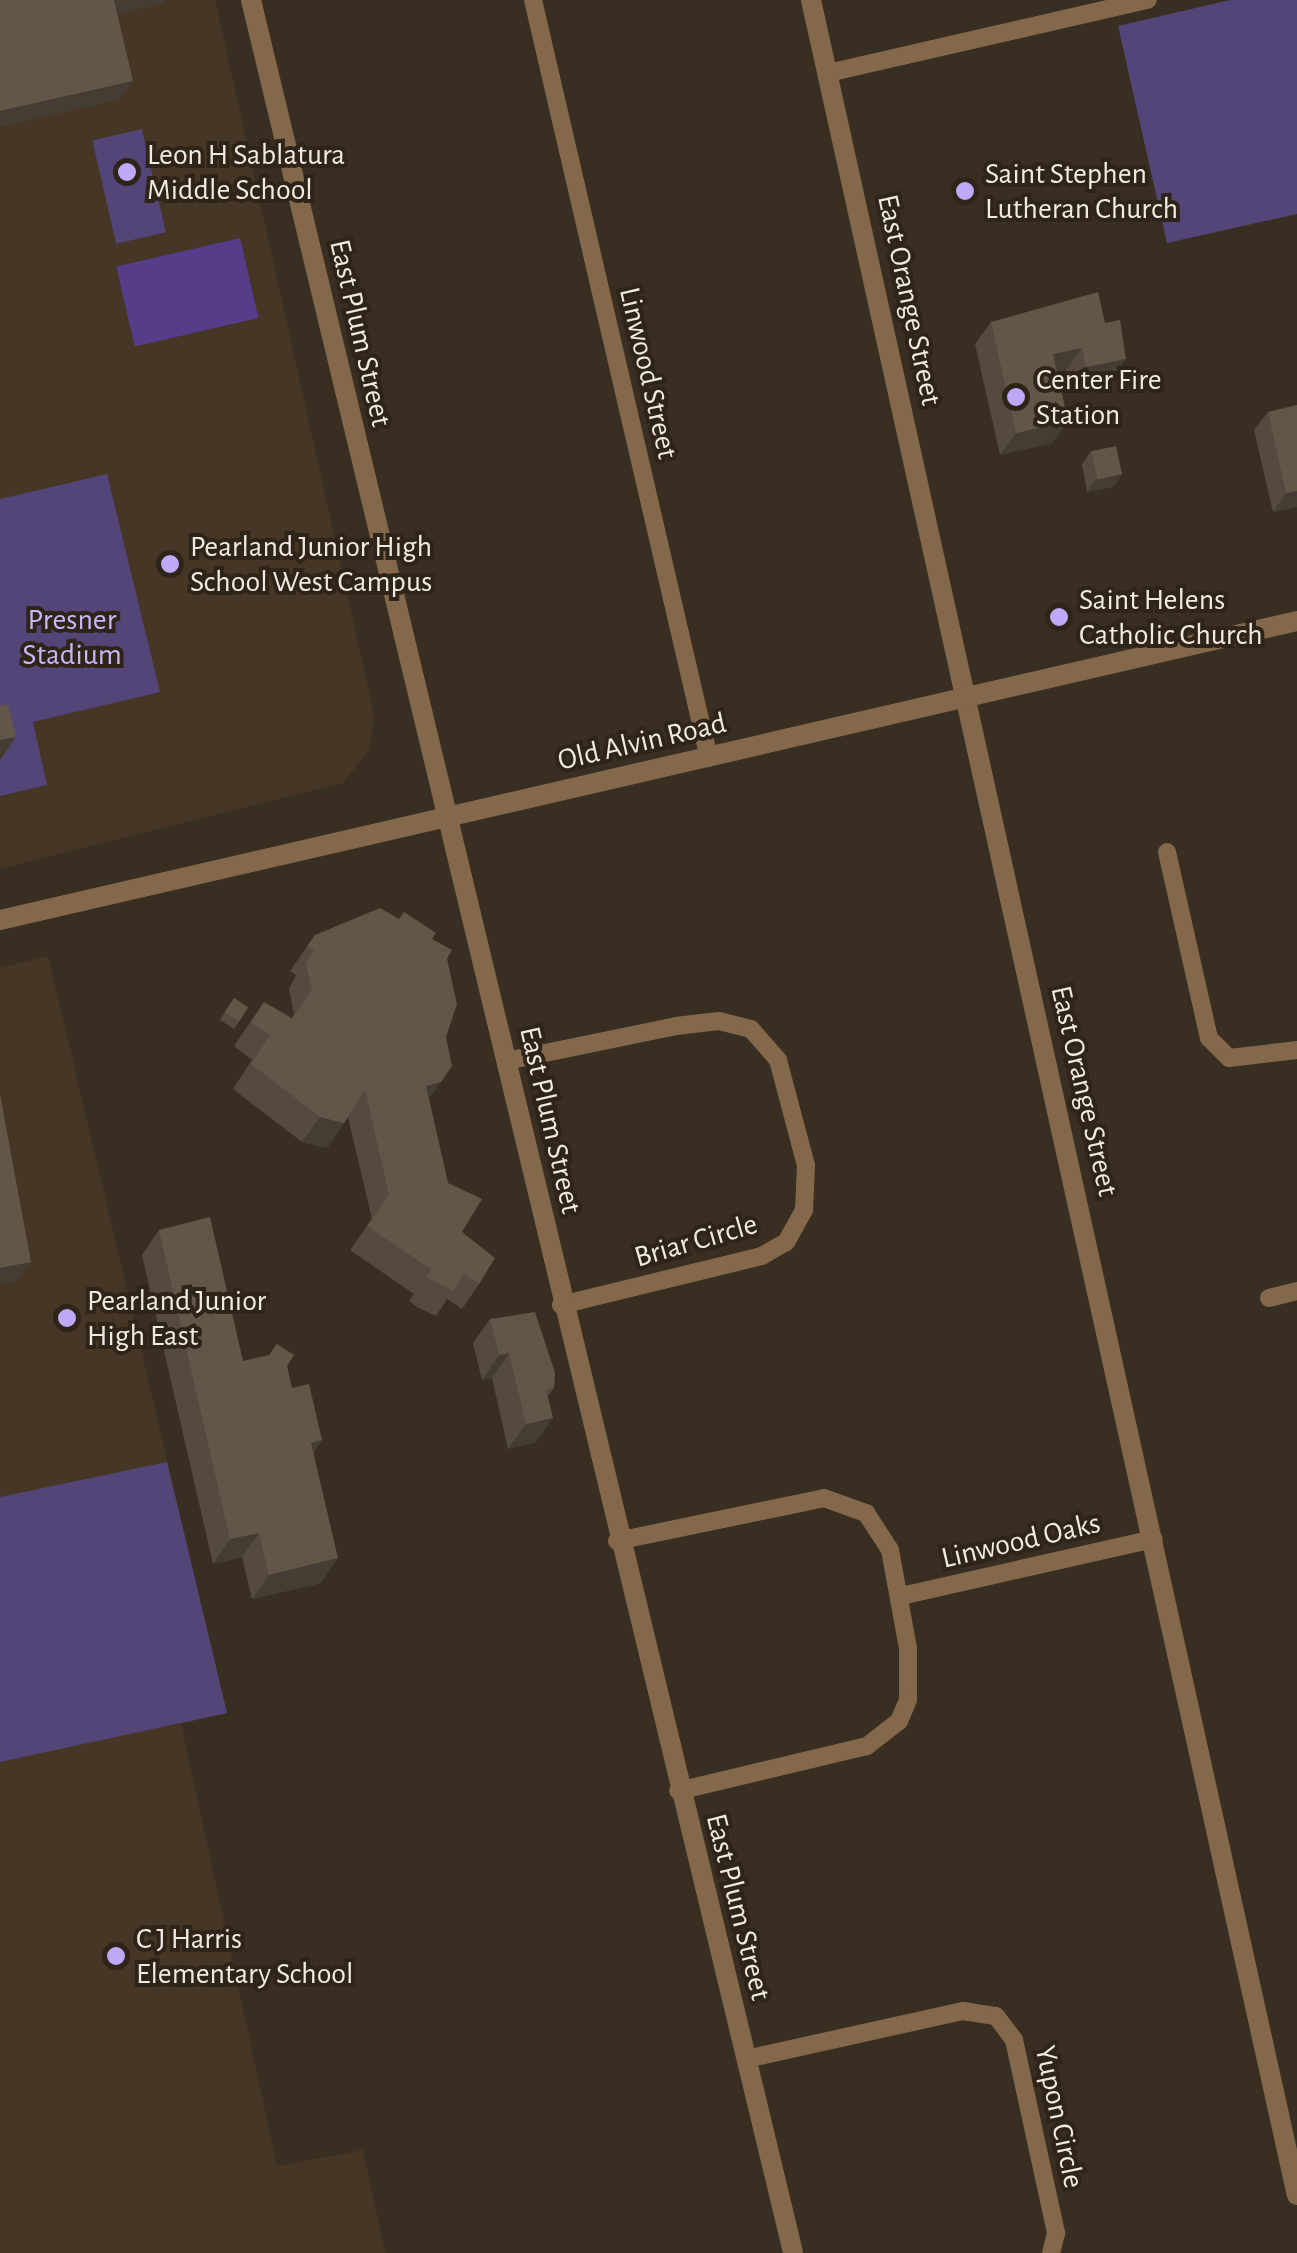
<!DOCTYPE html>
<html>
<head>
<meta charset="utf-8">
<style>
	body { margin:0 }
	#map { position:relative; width:1297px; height:2253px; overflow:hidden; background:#392e22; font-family:"Alegreya Sans",sans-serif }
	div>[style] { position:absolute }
	.built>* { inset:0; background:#463625 }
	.green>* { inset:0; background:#534577; transform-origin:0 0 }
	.water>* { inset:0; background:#553d89; transform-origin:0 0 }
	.minor>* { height:18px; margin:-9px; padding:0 9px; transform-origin:9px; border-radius:9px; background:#84684b }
	.tertiary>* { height:20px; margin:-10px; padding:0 10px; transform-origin:10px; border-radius:10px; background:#84684b }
	.wall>* { inset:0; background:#544a3f; transform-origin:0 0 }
	.shaded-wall>* { inset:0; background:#453c33 }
	.building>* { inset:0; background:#625649; transform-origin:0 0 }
	.dots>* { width:28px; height:28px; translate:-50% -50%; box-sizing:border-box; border:5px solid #2f2418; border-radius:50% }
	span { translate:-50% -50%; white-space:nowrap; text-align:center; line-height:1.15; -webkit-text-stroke:8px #2f2418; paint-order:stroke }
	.poi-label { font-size:30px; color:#f1e9e2 }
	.left { translate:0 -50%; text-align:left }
	.street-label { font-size:30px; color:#f1e9e2 }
	.park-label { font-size:30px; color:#c7b7f8 }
</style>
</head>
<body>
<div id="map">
	<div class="built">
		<div style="clip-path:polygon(0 0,215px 0,375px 719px,368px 752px,343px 783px,0 869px)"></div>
		<div style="clip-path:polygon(48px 956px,227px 1713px,181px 1724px,277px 2166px,363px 2150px,385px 2253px,0 2253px,0 968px)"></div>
	</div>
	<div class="green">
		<div style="clip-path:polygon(1230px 0,1297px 0,1297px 214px,1167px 243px,1118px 26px)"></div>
		<div style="left:142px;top:129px;width:106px;height:51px;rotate:77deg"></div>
		<div style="clip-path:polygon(107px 474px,160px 692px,33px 722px,47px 785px,0 796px,0 499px)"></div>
		<div style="clip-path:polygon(167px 1462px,227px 1713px,0 1762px,0 1497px)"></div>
	</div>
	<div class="water">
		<div style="left:240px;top:238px;width:82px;height:127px;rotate:77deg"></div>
	</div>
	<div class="minor">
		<div style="left:533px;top:0;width:778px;rotate:76.93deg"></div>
		<div style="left:828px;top:73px;width:328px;rotate:-12.9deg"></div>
		<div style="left:1167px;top:852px;width:191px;rotate:77.3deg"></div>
		<div style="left:1209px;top:1038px;width:28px;rotate:45deg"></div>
		<div style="left:1229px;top:1058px;width:68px;rotate:-6.7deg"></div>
		<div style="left:506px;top:1061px;width:174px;rotate:-11.6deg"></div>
		<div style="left:676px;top:1026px;width:43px;rotate:-6.6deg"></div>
		<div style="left:719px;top:1021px;width:33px;rotate:14deg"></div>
		<div style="left:751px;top:1029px;width:41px;rotate:48.9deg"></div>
		<div style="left:778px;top:1060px;width:109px;rotate:75.1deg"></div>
		<div style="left:806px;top:1165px;width:45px;rotate:92.5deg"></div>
		<div style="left:804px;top:1210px;width:37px;rotate:119deg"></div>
		<div style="left:786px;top:1242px;width:28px;rotate:150deg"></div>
		<div style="left:762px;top:1256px;width:207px;rotate:166.3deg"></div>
		<div style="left:1269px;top:1298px;width:29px;rotate:-14deg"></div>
		<div style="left:617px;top:1541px;width:211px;rotate:-11.7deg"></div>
		<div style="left:824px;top:1498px;width:45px;rotate:19.7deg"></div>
		<div style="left:866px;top:1513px;width:44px;rotate:57deg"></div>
		<div style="left:890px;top:1550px;width:100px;rotate:79.6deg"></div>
		<div style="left:908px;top:1648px;width:52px;rotate:90deg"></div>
		<div style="left:908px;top:1700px;width:23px;rotate:113deg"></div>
		<div style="left:899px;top:1721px;width:41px;rotate:142deg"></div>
		<div style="left:867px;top:1746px;width:194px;rotate:166.6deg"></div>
		<div style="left:901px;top:1596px;width:259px;rotate:-12.7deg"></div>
		<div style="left:746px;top:2059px;width:222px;rotate:-12.5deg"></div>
		<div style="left:963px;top:2011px;width:33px;rotate:9deg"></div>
		<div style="left:996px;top:2016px;width:30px;rotate:53deg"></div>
		<div style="left:1014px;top:2040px;width:198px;rotate:77.7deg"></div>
		<div style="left:1056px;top:2233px;width:21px;rotate:104deg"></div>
	</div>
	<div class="tertiary">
		<div style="left:251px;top:0;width:2317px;rotate:76.47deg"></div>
		<div style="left:811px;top:0;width:2248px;rotate:77.52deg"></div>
		<div style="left:0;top:920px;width:1331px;rotate:-12.98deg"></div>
	</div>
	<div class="wall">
		<div style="clip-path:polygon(991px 322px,1105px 323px,1110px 381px,1070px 389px,1066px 370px,1057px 372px,1068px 421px,1052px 443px,1000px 455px,975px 344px)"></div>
		<div style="clip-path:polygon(1268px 412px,1297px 507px,1273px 512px,1254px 430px)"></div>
		<div style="clip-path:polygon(1091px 451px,1122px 474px,1113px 487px,1087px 492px,1082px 464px)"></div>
		<div style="clip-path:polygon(315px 935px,432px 939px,447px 959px,446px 1037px,429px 1099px,448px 1183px,479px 1284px,462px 1309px,447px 1299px,436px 1316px,417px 1307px,409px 1301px,414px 1294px,350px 1250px,372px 1219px,348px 1117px,327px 1148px,302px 1142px,233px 1089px,252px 1060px,234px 1046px,264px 1002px,292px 1018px,294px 1014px,289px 989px,296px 975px,290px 971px)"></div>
		<div style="left:234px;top:998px;width:17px;height:26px;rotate:33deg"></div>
		<div style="clip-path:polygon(159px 1230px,243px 1361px,287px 1366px,292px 1388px,322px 1440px,314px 1452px,321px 1583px,252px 1599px,242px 1557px,213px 1564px,142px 1255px)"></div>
		<div style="clip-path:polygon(490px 1319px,554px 1388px,548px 1396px,536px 1442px,508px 1449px,492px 1378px,482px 1380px,473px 1343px)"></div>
	</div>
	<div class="shaded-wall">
		<div style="clip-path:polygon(114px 0,166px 0,163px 4px,101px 18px)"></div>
		<div style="clip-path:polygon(133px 81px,119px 100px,0 127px,0 111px)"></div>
		<div style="clip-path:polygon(1082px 348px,1066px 370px,1037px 376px,1053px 354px)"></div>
		<div style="clip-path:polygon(1126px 359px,1110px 381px,1070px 389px,1086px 367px)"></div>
		<div style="clip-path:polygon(1068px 421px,1052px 443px,1000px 455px,1016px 433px)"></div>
		<div style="clip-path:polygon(1122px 474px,1113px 487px,1087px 492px,1096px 479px)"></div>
		<div style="clip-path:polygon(1297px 491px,1297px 507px,1273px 512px,1286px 493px)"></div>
		<div style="clip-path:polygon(16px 737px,0 760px,0 740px)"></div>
		<div style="clip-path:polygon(441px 1082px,424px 1106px,426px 1086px)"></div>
		<div style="clip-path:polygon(320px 1117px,344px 1123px,327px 1148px,302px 1142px)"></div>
		<div style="clip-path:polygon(31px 1262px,18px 1281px,0 1284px,0 1268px)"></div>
		<div style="clip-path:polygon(509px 1353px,492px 1378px,482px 1380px,499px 1355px)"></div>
		<div style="clip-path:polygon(553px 1418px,536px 1442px,508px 1449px,526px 1424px)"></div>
		<div style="clip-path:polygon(322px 1440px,305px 1465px,311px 1443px)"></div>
		<div style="clip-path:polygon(259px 1533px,242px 1557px,213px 1564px,230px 1539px)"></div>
		<div style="clip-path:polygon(338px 1558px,321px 1583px,252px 1599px,269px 1575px)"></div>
	</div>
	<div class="building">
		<div style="clip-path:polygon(0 0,114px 0,133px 81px,0 111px)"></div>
		<div style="clip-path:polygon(1098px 292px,1105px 323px,1120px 320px,1126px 359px,1086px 367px,1082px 348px,1053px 354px,1068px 421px,1016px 433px,991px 322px)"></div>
		<div style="clip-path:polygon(1297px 405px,1297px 491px,1286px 493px,1268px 412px)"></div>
		<div style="left:1116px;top:446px;width:29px;height:25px;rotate:78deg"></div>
		<div style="clip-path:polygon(8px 704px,16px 737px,0 740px,0 706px)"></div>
		<div style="clip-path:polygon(380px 908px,399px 919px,404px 912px,436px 933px,432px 939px,452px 950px,447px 959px,457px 1004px,446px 1037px,452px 1066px,441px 1082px,426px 1086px,448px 1183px,482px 1199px,462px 1232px,495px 1258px,479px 1284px,464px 1274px,453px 1291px,426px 1277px,431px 1269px,367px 1226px,389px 1195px,365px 1089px,344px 1123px,320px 1117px,251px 1064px,270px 1035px,251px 1022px,264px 1002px,292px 1019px,312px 989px,306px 964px,314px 950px,307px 946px,315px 935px)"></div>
		<div style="left:234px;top:998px;width:17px;height:17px;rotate:33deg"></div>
		<div style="clip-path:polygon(0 1094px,31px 1262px,0 1268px)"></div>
		<div style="clip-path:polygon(210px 1217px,243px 1361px,269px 1355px,277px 1344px,294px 1355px,287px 1366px,292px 1388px,309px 1384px,322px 1440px,311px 1443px,338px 1558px,269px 1575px,259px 1533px,230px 1539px,159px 1230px)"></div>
		<div style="clip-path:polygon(535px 1312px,555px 1373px,554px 1388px,546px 1389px,553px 1418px,526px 1424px,509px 1353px,499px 1355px,490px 1319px)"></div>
	</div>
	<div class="dots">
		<div style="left:127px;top:172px;background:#bda9f5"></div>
		<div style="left:965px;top:191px;background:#bda9f5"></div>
		<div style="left:1016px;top:397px;background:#bda9f5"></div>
		<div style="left:170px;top:564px;background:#bda9f5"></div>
		<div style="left:1059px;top:617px;background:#bda9f5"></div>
		<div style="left:67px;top:1318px;background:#bda9f5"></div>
		<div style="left:116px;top:1956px;background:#bda9f5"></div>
	</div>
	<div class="poi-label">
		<span class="left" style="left:147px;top:172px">Leon H Sablatura<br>Middle School</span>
		<span class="left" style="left:985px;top:191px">Saint Stephen<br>Lutheran Church</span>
		<span class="left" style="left:1036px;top:397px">Center Fire<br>Station</span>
		<span class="left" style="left:190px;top:564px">Pearland Junior High<br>School West Campus</span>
		<span class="left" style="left:1079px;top:617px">Saint Helens<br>Catholic Church</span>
		<span class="left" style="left:87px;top:1318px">Pearland Junior<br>High East</span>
		<span class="left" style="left:136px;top:1956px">C J Harris<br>Elementary School</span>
	</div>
	<div class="street-label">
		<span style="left:909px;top:300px;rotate:78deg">East Orange Street</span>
		<span style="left:360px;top:333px;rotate:77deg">East Plum Street</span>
		<span style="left:648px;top:373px;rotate:77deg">Linwood Street</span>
		<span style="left:642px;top:742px;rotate:-13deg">Old Alvin Road</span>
		<span style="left:1084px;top:1091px;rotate:77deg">East Orange Street</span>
		<span style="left:550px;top:1120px;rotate:77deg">East Plum Street</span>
		<span style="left:696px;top:1241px;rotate:-16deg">Briar Circle</span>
		<span style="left:1021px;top:1541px;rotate:-13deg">Linwood Oaks</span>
		<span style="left:738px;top:1907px;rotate:76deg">East Plum Street</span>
		<span style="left:1059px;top:2117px;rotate:78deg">Yupon Circle</span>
	</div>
	<div class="park-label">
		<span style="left:72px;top:637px">Presner<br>Stadium</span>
	</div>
</div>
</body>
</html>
